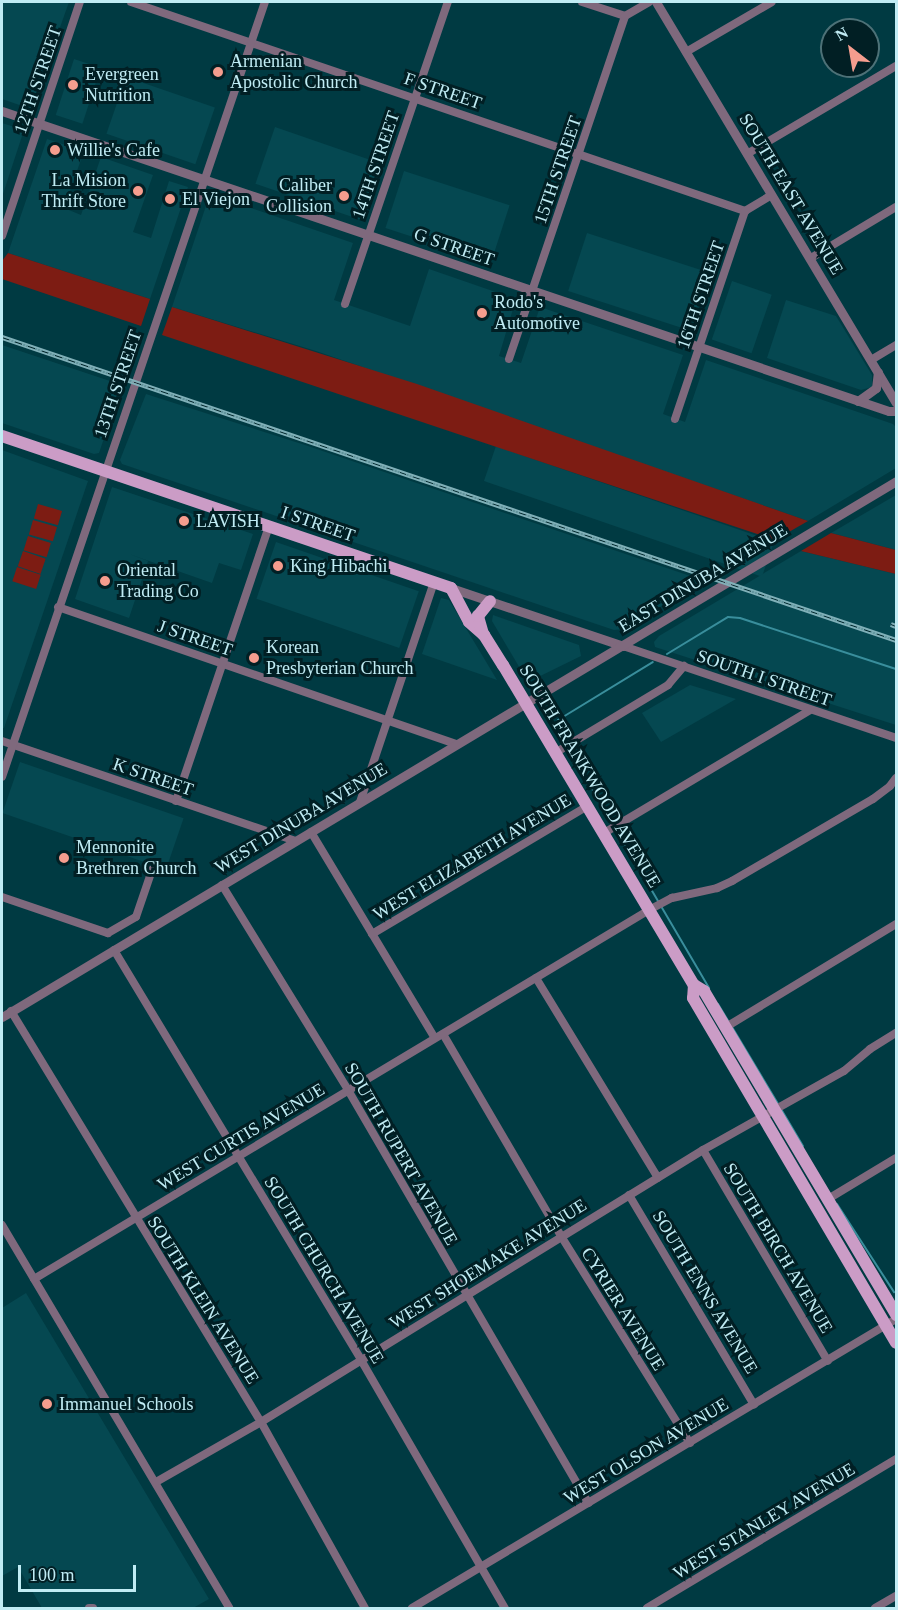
<!DOCTYPE html>
<html>
<head>
<meta charset="utf-8">
<style>
	body { margin:0 }
	#map { position:relative; width:898px; height:1610px; overflow:hidden; background:#003a42; font-family:Georgia,serif }
	div>[style] { position:absolute }
	.built>* { inset:0; background:#054851; transform-origin:0 0 }
	.green>* { inset:0; background:#7d1c13; transform-origin:0 0 }
	.stream>* { height:2px; margin:-1px; padding:0 1px; transform-origin:1px; border-radius:1px; background:#398e9c }
	.minor>* { height:8px; margin:-4px; padding:0 4px; transform-origin:4px; border-radius:4px; background:#7f697d }
	.tertiary>* { height:9px; margin:-4.5px; padding:0 4.5px; transform-origin:4.5px; border-radius:4.5px; background:#7f697d }
	.primary>* { height:12px; margin:-6px; padding:0 6px; transform-origin:6px; border-radius:6px; background:#cb9cc6 }
	.rail>* { height:4.5px; margin-top:-2.25px; transform-origin:0; background:repeating-linear-gradient(90deg,#011f24 0 7px,#80b0b8 0 14px); box-sizing:border-box; border-block:2px solid #80b0b8 }
	.dots>* { width:16px; height:16px; translate:-50% -50%; box-sizing:border-box; border:3px solid #011f24; border-radius:50% }
	span { translate:-50% -50%; white-space:nowrap; text-align:center; line-height:1.15; -webkit-text-stroke:6px #011f24; paint-order:stroke }
	.poi-label { font-size:18px; color:#c0ecf4 }
	.left { translate:0 -50%; text-align:left }
	.right { translate:-100% -50%; text-align:right }
	.street-label { font-size:18px; color:#c0ecf4 }
	.frame { position:absolute; inset:0; border:3px solid #c0ecf4; pointer-events:none }
	.north { position:absolute; left:820px; top:18px; width:60px; height:60px; box-sizing:border-box; background:#011f24; border:2px solid #4d7177; border-radius:50%; rotate:329deg; font-size:16px; font-weight:700; line-height:24px; text-align:center; color:#c0ecf4 }
	.north::after { content:''; display:block; margin:auto; width:21px; height:27px; background:#f59d8e; clip-path:polygon(50% 0,100% 100%,50% 72%,0 100%) }
	.scale { position:absolute; left:18px; top:1565px; width:118px; height:27px; box-sizing:border-box; border:3px solid #c0ecf4; border-top:0; padding-left:8px; font-size:18px; line-height:21px; white-space:nowrap; color:#c0ecf4; -webkit-text-stroke:4px #011f24; paint-order:stroke }
</style>
</head>
<body>
<div id="map">
	<div class="built">
		<div style="clip-path:polygon(2px 2px,69px 2px,31px 109px,2px 99px)"></div>
		<div style="left:74px;top:59px;width:28px;height:59px;rotate:18deg"></div>
		<div style="left:126px;top:77px;width:94px;height:60px;rotate:19deg"></div>
		<div style="clip-path:polygon(2px 123px,24px 130px,2px 197px)"></div>
		<div style="left:275px;top:127px;width:111px;height:60px;rotate:19deg"></div>
		<div style="clip-path:polygon(47px 139px,84px 151px,64px 208px,81px 215px,101px 157px,153px 175px,133px 232px,151px 238px,169px 181px,188px 187px,150px 299px,8px 253px)"></div>
		<div style="left:404px;top:171px;width:111px;height:60px;rotate:18deg"></div>
		<div style="clip-path:polygon(210px 194px,353px 243px,334px 300px,410px 326px,429px 269px,516px 299px,499px 356px,521px 363px,540px 307px,683px 355px,663px 414px,685px 422px,706px 360px,893px 424px,896px 427px,896px 468px,808px 521px,316px 351px,172px 307px)"></div>
		<div style="left:587px;top:233px;width:128px;height:61px;rotate:18deg"></div>
		<div style="left:732px;top:281px;width:42px;height:62px;rotate:19deg"></div>
		<div style="clip-path:polygon(786px 300px,836px 316px,872px 375px,872px 387px,861px 390px,767px 358px)"></div>
		<div style="clip-path:polygon(2px 345px,122px 385px,99px 453px,94px 454px,2px 423px)"></div>
		<div style="clip-path:polygon(146px 394px,305px 445px,705px 581px,623px 629px,614px 630px,122px 464px,120px 460px)"></div>
		<div style="left:496px;top:446px;width:294px;height:37px;rotate:19deg"></div>
		<div style="clip-path:polygon(2px 450px,88px 481px,4px 728px,2px 728px)"></div>
		<div style="clip-path:polygon(112px 487px,253px 534px,241px 570px,219px 563px,212px 583px,129px 554px,148px 561px,129px 618px,75px 599px)"></div>
		<div style="clip-path:polygon(896px 495px,896px 550px,831px 533px)"></div>
		<div style="left:276px;top:542px;width:151px;height:60px;rotate:19deg"></div>
		<div style="clip-path:polygon(801px 551px,896px 574px,896px 725px,655px 647px,654px 642px,659px 636px)"></div>
		<div style="clip-path:polygon(441px 598px,449px 600px,497px 680px,422px 654px)"></div>
		<div style="clip-path:polygon(493px 615px,579px 645px,581px 656px,528px 682px,492px 621px)"></div>
		<div style="clip-path:polygon(690px 685px,736px 699px,661px 742px,642px 713px)"></div>
		<div style="left:20px;top:762px;width:173px;height:54px;rotate:19deg"></div>
		<div style="clip-path:polygon(26px 1293px,209px 1599px,193px 1608px,42px 1608px,18px 1567px,2px 1576px,2px 1308px)"></div>
	</div>
	<div class="green">
		<div style="clip-path:polygon(8px 253px,150px 299px,141px 326px,2px 279px,2px 261px)"></div>
		<div style="clip-path:polygon(172px 307px,417px 384px,808px 521px,775px 540px,162px 335px)"></div>
		<div style="left:38px;top:504px;width:25px;height:15px;rotate:16deg"></div>
		<div style="left:33px;top:520px;width:25px;height:15px;rotate:16deg"></div>
		<div style="clip-path:polygon(831px 533px,896px 550px,896px 574px,801px 551px)"></div>
		<div style="left:28px;top:536px;width:24px;height:15px;rotate:17deg"></div>
		<div style="left:23px;top:551px;width:24px;height:16px;rotate:19deg"></div>
		<div style="left:17px;top:567px;width:25px;height:15px;rotate:18deg"></div>
	</div>
	<div class="stream">
		<div style="left:667px;top:654px;width:71px;rotate:-31.2deg"></div>
		<div style="left:728px;top:617px;width:12px;rotate:5deg"></div>
		<div style="left:740px;top:618px;width:164px;rotate:18.1deg"></div>
		<div style="left:556px;top:726px;width:6px;rotate:-72deg"></div>
		<div style="left:558px;top:720px;width:111px;rotate:-31.4deg"></div>
		<div style="left:577px;top:763px;width:261px;rotate:59.6deg"></div>
		<div style="left:718px;top:1004px;width:21px;rotate:59deg"></div>
		<div style="left:732px;top:1027px;width:90px;rotate:59.1deg"></div>
		<div style="left:781px;top:1109px;width:43px;rotate:59.3deg"></div>
		<div style="left:837px;top:1204px;width:105px;rotate:57.1deg"></div>
	</div>
	<div class="minor">
		<div style="left:131px;top:2px;width:649px;rotate:18.8deg"></div>
		<div style="left:582px;top:2px;width:45px;rotate:18deg"></div>
		<div style="left:686px;top:52px;width:99px;rotate:-30.2deg"></div>
		<div style="left:747px;top:154px;width:173px;rotate:-30.6deg"></div>
		<div style="left:2px;top:236px;width:247px;rotate:-71.6deg"></div>
		<div style="left:811px;top:258px;width:99px;rotate:-31deg"></div>
		<div style="left:345px;top:304px;width:319px;rotate:-71.2deg"></div>
		<div style="left:509px;top:359px;width:362px;rotate:-71.3deg"></div>
		<div style="left:625px;top:16px;width:28px;rotate:-30deg"></div>
		<div style="left:871px;top:360px;width:29px;rotate:-31deg"></div>
		<div style="left:675px;top:419px;width:219px;rotate:-71.4deg"></div>
		<div style="left:745px;top:211px;width:31px;rotate:-31deg"></div>
		<div style="left:58px;top:607px;width:422px;rotate:19deg"></div>
		<div style="left:623px;top:646px;width:288px;rotate:18.6deg"></div>
		<div style="left:2px;top:741px;width:311px;rotate:18.8deg"></div>
		<div style="left:555px;top:753px;width:132px;rotate:-31deg"></div>
		<div style="left:668px;top:685px;width:25px;rotate:-50deg"></div>
		<div style="left:2px;top:777px;width:818px;rotate:-71.26deg"></div>
		<div style="left:176px;top:801px;width:290px;rotate:-71.3deg"></div>
		<div style="left:360px;top:802px;width:232px;rotate:-71.4deg"></div>
		<div style="left:311px;top:832px;width:240px;rotate:59deg"></div>
		<div style="left:604px;top:833px;width:239px;rotate:-30.8deg"></div>
		<div style="left:222px;top:885px;width:241px;rotate:58.4deg"></div>
		<div style="left:348px;top:1090px;width:478px;rotate:59.8deg"></div>
		<div style="left:2px;top:897px;width:112px;rotate:18.8deg"></div>
		<div style="left:108px;top:933px;width:32px;rotate:-30deg"></div>
		<div style="left:136px;top:917px;width:50px;rotate:-71.2deg"></div>
		<div style="left:372px;top:934px;width:251px;rotate:-30.7deg"></div>
		<div style="left:114px;top:950px;width:479px;rotate:58.9deg"></div>
		<div style="left:361px;top:1360px;width:287px;rotate:59.9deg"></div>
		<div style="left:536px;top:978px;width:234px;rotate:58.6deg"></div>
		<div style="left:11px;top:1011px;width:481px;rotate:58.7deg"></div>
		<div style="left:261px;top:1422px;width:213px;rotate:60.8deg"></div>
		<div style="left:726px;top:1027px;width:199px;rotate:-31.2deg"></div>
		<div style="left:443px;top:1034px;width:234px;rotate:59.7deg"></div>
		<div style="left:561px;top:1236px;width:244px;rotate:58.1deg"></div>
		<div style="left:703px;top:1150px;width:245px;rotate:59.4deg"></div>
		<div style="left:629px;top:1195px;width:244px;rotate:59.2deg"></div>
		<div style="left:828px;top:1199px;width:79px;rotate:-31.1deg"></div>
		<div style="left:2px;top:1225px;width:445px;rotate:59.3deg"></div>
		<div style="left:34px;top:1279px;width:717px;rotate:-30.96deg"></div>
		<div style="left:649px;top:910px;width:26px;rotate:-28deg"></div>
		<div style="left:672px;top:898px;width:46px;rotate:-12.5deg"></div>
		<div style="left:717px;top:888px;width:17px;rotate:-25deg"></div>
		<div style="left:732px;top:881px;width:163px;rotate:-30.2deg"></div>
		<div style="left:873px;top:799px;width:21px;rotate:-37deg"></div>
		<div style="left:890px;top:786px;width:10px;rotate:-53deg"></div>
		<div style="left:156px;top:1482px;width:121px;rotate:-29.7deg"></div>
		<div style="left:261px;top:1422px;width:519px;rotate:-31.61deg"></div>
		<div style="left:703px;top:1150px;width:162px;rotate:-29.3deg"></div>
		<div style="left:844px;top:1071px;width:34px;rotate:-40deg"></div>
		<div style="left:870px;top:1049px;width:31px;rotate:-32deg"></div>
		<div style="left:89px;top:1608px;width:4px"></div>
		<div style="left:412px;top:1608px;width:564px;rotate:-30.84deg"></div>
		<div style="left:647px;top:1608px;width:290px;rotate:-30.9deg"></div>
		<div style="left:875px;top:1608px;width:24px;rotate:-30deg"></div>
	</div>
	<div class="tertiary">
		<div style="left:656px;top:2px;width:467px;rotate:59.1deg"></div>
		<div style="left:2px;top:111px;width:936px;rotate:18.69deg"></div>
		<div style="left:889px;top:411px;width:7px"></div>
		<div style="left:858px;top:401px;width:22px;rotate:-36deg"></div>
		<div style="left:876px;top:388px;width:16px;rotate:-83deg"></div>
		<div style="left:451px;top:588px;width:182px;rotate:18.6deg"></div>
		<div style="left:2px;top:1017px;width:1042px;rotate:-30.94deg"></div>
	</div>
	<div class="primary">
		<div style="left:2px;top:436px;width:474px;rotate:18.7deg"></div>
		<div style="left:451px;top:588px;width:38px;rotate:62deg"></div>
		<div style="left:469px;top:622px;width:20px;rotate:41deg"></div>
		<div style="left:484px;top:635px;width:36px;rotate:58deg"></div>
		<div style="left:503px;top:665px;width:373px;rotate:59.2deg"></div>
		<div style="left:694px;top:985px;width:12px;rotate:31deg"></div>
		<div style="left:704px;top:991px;width:377px;rotate:59.3deg"></div>
		<div style="left:483px;top:634px;width:19px;rotate:-106deg"></div>
		<div style="left:478px;top:616px;width:19px;rotate:-51deg"></div>
		<div style="left:694px;top:985px;width:13px;rotate:94deg"></div>
		<div style="left:693px;top:998px;width:400px;rotate:59.5deg"></div>
	</div>
	<div class="rail">
		<div style="left:2px;top:337px;width:944px;rotate:18.72deg"></div>
		<div style="left:891px;top:624px;width:5px;rotate:22deg"></div>
	</div>
	<div class="dots">
		<div style="left:218px;top:72px;background:#f59d8e"></div>
		<div style="left:73px;top:85px;background:#f59d8e"></div>
		<div style="left:55px;top:150px;background:#f59d8e"></div>
		<div style="left:138px;top:191px;background:#f59d8e"></div>
		<div style="left:344px;top:196px;background:#f59d8e"></div>
		<div style="left:170px;top:199px;background:#f59d8e"></div>
		<div style="left:482px;top:313px;background:#f59d8e"></div>
		<div style="left:184px;top:521px;background:#f59d8e"></div>
		<div style="left:278px;top:566px;background:#f59d8e"></div>
		<div style="left:105px;top:581px;background:#f59d8e"></div>
		<div style="left:254px;top:658px;background:#f59d8e"></div>
		<div style="left:64px;top:858px;background:#f59d8e"></div>
		<div style="left:47px;top:1404px;background:#f59d8e"></div>
	</div>
	<div class="poi-label">
		<span class="left" style="left:230px;top:72px">Armenian<br>Apostolic Church</span>
		<span class="left" style="left:85px;top:85px">Evergreen<br>Nutrition</span>
		<span class="left" style="left:67px;top:150px">Willie's Cafe</span>
		<span class="right" style="left:126px;top:191px">La Mision<br>Thrift Store</span>
		<span class="right" style="left:332px;top:196px">Caliber<br>Collision</span>
		<span class="left" style="left:182px;top:199px">El Viejon</span>
		<span class="left" style="left:494px;top:313px">Rodo's<br>Automotive</span>
		<span class="left" style="left:196px;top:521px">LAVISH</span>
		<span class="left" style="left:290px;top:566px">King Hibachi</span>
		<span class="left" style="left:117px;top:581px">Oriental<br>Trading Co</span>
		<span class="left" style="left:266px;top:658px">Korean<br>Presbyterian Church</span>
		<span class="left" style="left:76px;top:858px">Mennonite<br>Brethren Church</span>
		<span class="left" style="left:59px;top:1404px">Immanuel Schools</span>
	</div>
	<div class="street-label">
		<span style="left:38px;top:80px;rotate:-71deg">12TH STREET</span>
		<span style="left:443px;top:91px;rotate:19deg">F STREET</span>
		<span style="left:376px;top:165px;rotate:-71deg">14TH STREET</span>
		<span style="left:558px;top:170px;rotate:-71deg">15TH STREET</span>
		<span style="left:791px;top:194px;rotate:59deg">SOUTH EAST AVENUE</span>
		<span style="left:454px;top:247px;rotate:19deg">G STREET</span>
		<span style="left:701px;top:295px;rotate:-71deg">16TH STREET</span>
		<span style="left:118px;top:384px;rotate:-71deg">13TH STREET</span>
		<span style="left:318px;top:524px;rotate:19deg">I STREET</span>
		<span style="left:703px;top:578px;rotate:-31deg">EAST DINUBA AVENUE</span>
		<span style="left:195px;top:638px;rotate:19deg">J STREET</span>
		<span style="left:764px;top:678px;rotate:19deg">SOUTH I STREET</span>
		<span style="left:590px;top:776px;rotate:59deg">SOUTH FRANKWOOD AVENUE</span>
		<span style="left:153px;top:777px;rotate:19deg">K STREET</span>
		<span style="left:301px;top:818px;rotate:-31deg">WEST DINUBA AVENUE</span>
		<span style="left:472px;top:857px;rotate:-31deg">WEST ELIZABETH AVENUE</span>
		<span style="left:241px;top:1137px;rotate:-31deg">WEST CURTIS AVENUE</span>
		<span style="left:401px;top:1154px;rotate:60deg">SOUTH RUPERT AVENUE</span>
		<span style="left:778px;top:1248px;rotate:59deg">SOUTH BIRCH AVENUE</span>
		<span style="left:488px;top:1264px;rotate:-32deg">WEST SHOEMAKE AVENUE</span>
		<span style="left:324px;top:1270px;rotate:59deg">SOUTH CHURCH AVENUE</span>
		<span style="left:705px;top:1292px;rotate:59deg">SOUTH ENNS AVENUE</span>
		<span style="left:203px;top:1300px;rotate:58deg">SOUTH KLEIN AVENUE</span>
		<span style="left:623px;top:1309px;rotate:58deg">CYRIER AVENUE</span>
		<span style="left:646px;top:1451px;rotate:-31deg">WEST OLSON AVENUE</span>
		<span style="left:764px;top:1521px;rotate:-31deg">WEST STANLEY AVENUE</span>
	</div>
	<div class="frame"></div>
	<div class="north">N</div>
	<div class="scale">100 m</div>
</div>
</body>
</html>
